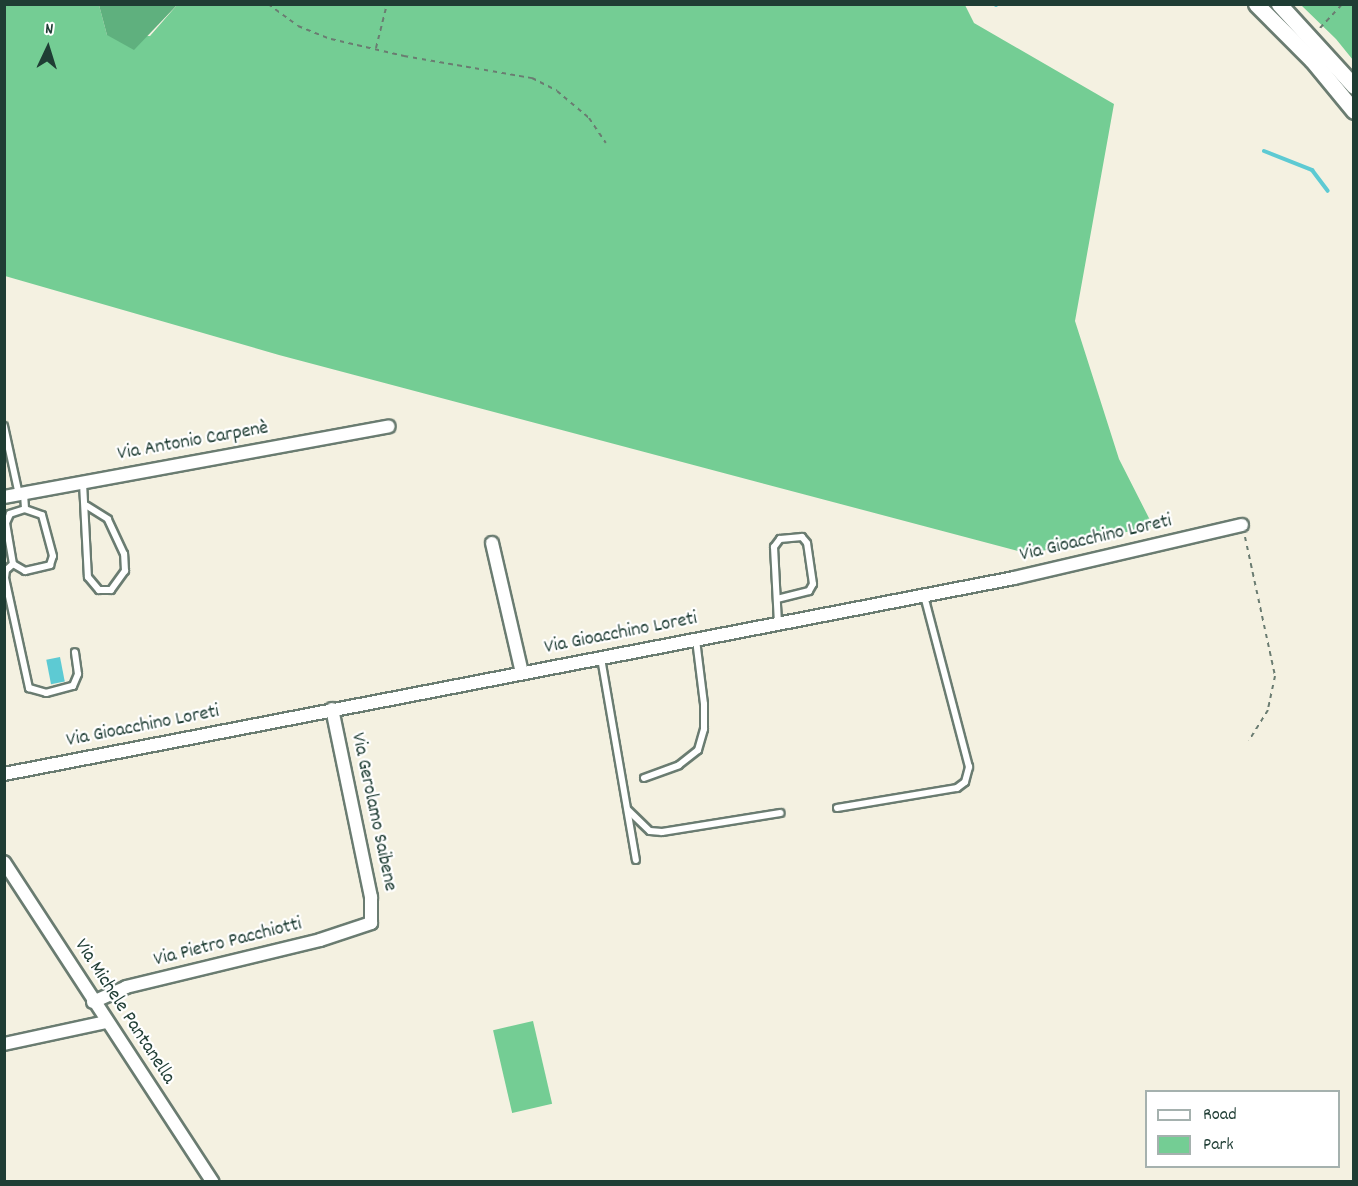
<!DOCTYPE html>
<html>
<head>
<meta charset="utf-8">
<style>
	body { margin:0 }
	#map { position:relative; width:1358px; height:1186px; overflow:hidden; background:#f4f1e1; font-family:Dekko,sans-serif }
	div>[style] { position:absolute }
	.green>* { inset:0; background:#74cd94; transform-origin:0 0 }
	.forest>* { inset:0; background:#5fb07e }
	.water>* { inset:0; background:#5dcad3; transform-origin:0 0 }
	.stream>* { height:4px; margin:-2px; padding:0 2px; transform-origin:2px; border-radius:2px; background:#5dcad3 }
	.path>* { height:2px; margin-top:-1px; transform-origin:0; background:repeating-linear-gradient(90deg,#6a7c71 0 4.5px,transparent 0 9px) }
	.roads { filter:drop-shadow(2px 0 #6a7c71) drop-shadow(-2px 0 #6a7c71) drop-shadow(0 2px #6a7c71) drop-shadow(0 -2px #6a7c71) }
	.service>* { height:6px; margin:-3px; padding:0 3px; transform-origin:3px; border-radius:3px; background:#fff }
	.minor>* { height:12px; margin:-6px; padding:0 6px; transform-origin:6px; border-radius:6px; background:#fff }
	.tertiary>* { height:15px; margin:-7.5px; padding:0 7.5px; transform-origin:7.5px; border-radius:7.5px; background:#fff }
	span { translate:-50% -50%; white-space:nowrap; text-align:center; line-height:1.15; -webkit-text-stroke:4.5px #fff; paint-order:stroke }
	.street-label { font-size:20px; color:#1f3d34 }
	.frame { position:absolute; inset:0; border:6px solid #1f3d34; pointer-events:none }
	.legend { position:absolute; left:1145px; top:1090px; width:195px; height:78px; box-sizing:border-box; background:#fff; border:2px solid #a5b1ae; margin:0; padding:8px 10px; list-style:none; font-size:18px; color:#1f3d34 }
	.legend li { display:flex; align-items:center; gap:12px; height:30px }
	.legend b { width:30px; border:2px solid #a5b1ae }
	.north { position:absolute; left:18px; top:18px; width:60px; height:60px; -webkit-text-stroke:4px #fff; paint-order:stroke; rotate:4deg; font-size:16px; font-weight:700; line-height:24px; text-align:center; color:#1f3d34 }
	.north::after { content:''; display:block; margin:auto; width:21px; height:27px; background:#1f3d34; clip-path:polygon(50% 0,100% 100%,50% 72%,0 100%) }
</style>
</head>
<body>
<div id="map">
	<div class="green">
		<div style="clip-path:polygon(4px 5px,99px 5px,107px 35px,150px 36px,177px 5px,965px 5px,974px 23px,1114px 104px,1075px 321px,1119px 459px,1153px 526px,1029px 554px,279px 355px,5px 276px)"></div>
		<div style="clip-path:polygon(1301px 5px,1353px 5px,1353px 60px,1336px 39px)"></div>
		<div style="left:533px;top:1021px;width:85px;height:41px;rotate:77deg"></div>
	</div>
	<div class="forest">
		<div style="clip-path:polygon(99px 5px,99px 4px,177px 5px,134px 50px,107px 35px)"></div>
	</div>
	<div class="water">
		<div style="left:60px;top:657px;width:25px;height:14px;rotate:79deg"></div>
	</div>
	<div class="stream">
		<div style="left:996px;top:4px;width:1px;rotate:90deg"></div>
		<div style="left:1264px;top:151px;width:52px;rotate:21.6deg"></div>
		<div style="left:1312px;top:170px;width:26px;rotate:53deg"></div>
	</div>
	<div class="path">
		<div style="left:268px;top:4px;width:37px;rotate:36deg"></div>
		<div style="left:298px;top:26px;width:35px;rotate:22deg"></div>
		<div style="left:331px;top:39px;width:75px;rotate:13.1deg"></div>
		<div style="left:404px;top:56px;width:130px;rotate:9.8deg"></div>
		<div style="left:532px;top:78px;width:28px;rotate:27deg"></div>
		<div style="left:557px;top:91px;width:42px;rotate:40.2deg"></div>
		<div style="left:589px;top:118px;width:30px;rotate:56deg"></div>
		<div style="left:1320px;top:28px;width:33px;rotate:-47deg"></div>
		<div style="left:376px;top:48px;width:45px;rotate:-76deg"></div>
		<div style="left:1245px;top:537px;width:142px;rotate:77.8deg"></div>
		<div style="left:1275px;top:676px;width:35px;rotate:102deg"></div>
		<div style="left:1268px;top:710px;width:36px;rotate:122deg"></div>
	</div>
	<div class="roads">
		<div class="service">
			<div style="left:4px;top:426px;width:71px;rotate:77.7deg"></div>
			<div style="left:83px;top:483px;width:94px;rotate:87deg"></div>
			<div style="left:88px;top:577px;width:17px;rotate:50deg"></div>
			<div style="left:99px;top:590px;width:12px"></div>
			<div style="left:111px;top:590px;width:24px;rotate:-54deg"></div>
			<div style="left:125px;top:571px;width:17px;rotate:-93deg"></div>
			<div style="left:124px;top:554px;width:38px;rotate:-115deg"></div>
			<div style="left:108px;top:519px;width:25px;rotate:-148deg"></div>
			<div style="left:24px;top:494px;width:15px;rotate:86deg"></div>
			<div style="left:25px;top:509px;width:16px;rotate:162deg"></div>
			<div style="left:10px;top:514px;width:10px;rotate:114deg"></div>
			<div style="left:6px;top:523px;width:42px;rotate:80.3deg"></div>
			<div style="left:13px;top:564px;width:14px;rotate:30deg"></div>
			<div style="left:25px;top:571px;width:26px;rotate:-13deg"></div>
			<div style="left:50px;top:565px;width:9px;rotate:-72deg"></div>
			<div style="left:53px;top:556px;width:42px;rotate:-105deg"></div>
			<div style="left:42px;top:515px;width:18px;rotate:-161deg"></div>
			<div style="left:13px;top:564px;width:9px;rotate:139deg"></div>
			<div style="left:6px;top:570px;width:8px;rotate:97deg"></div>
			<div style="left:5px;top:578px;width:113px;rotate:77.7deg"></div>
			<div style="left:29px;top:688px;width:18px;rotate:16deg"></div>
			<div style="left:46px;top:693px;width:28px;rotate:-15deg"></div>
			<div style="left:73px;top:686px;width:13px;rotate:-67deg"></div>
			<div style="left:78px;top:674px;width:22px;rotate:-98deg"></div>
			<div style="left:777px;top:599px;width:33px;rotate:-14deg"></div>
			<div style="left:809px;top:591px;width:8px;rotate:-60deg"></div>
			<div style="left:813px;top:584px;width:41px;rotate:-98.3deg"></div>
			<div style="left:807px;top:543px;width:8px;rotate:-130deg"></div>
			<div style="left:802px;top:537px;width:22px;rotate:175deg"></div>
			<div style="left:780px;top:539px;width:10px;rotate:127deg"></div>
			<div style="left:774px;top:547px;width:76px;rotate:87deg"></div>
			<div style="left:601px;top:658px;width:205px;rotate:80.2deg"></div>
			<div style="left:644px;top:778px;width:37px;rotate:-20deg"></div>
			<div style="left:679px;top:765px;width:24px;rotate:-38deg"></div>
			<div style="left:698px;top:750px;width:22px;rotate:-74deg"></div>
			<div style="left:704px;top:729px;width:25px;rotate:-90deg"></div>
			<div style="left:704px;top:704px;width:64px;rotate:-97.1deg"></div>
			<div style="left:837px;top:808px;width:122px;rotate:-9.5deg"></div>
			<div style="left:957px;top:788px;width:10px;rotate:-37deg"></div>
			<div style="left:965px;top:782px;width:16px;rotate:-75deg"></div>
			<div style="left:969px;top:767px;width:177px;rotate:-104.7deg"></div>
			<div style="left:628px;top:810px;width:30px;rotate:44deg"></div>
			<div style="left:650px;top:831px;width:12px;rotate:5deg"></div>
			<div style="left:662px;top:832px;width:120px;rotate:-9.1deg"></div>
		</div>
		<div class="minor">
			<div style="left:4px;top:497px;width:391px;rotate:-10.4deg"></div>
			<div style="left:492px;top:543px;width:133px;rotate:77deg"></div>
			<div style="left:4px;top:774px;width:1029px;rotate:-10.98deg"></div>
			<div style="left:1014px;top:578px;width:234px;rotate:-13.1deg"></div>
			<div style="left:4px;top:862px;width:382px;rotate:56.9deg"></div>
			<div style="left:93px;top:1002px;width:36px;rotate:-24deg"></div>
			<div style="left:126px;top:987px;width:200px;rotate:-13.6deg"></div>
			<div style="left:320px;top:940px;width:54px;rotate:-18.4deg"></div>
			<div style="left:371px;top:923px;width:26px;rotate:-90deg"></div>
			<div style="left:371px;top:897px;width:192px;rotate:-101.7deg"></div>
			<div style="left:4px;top:1044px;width:105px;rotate:-12.1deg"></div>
		</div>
		<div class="tertiary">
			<div style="left:1256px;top:4px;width:79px;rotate:45deg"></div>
			<div style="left:1312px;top:60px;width:66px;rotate:50.5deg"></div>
			<div style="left:1279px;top:4px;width:111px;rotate:47.6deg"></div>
		</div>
	</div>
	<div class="street-label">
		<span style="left:193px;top:442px;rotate:-10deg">Via Antonio Carpenè</span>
		<span style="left:1096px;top:539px;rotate:-13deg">Via Gioacchino Loreti</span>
		<span style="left:621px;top:634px;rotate:-11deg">Via Gioacchino Loreti</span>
		<span style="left:143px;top:727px;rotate:-11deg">Via Gioacchino Loreti</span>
		<span style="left:373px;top:812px;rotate:78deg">Via Gerolamo Saibene</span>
		<span style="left:228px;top:943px;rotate:-14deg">Via Pietro Pacchiotti</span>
		<span style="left:124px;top:1012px;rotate:57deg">Via Michele Pantanella</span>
	</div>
	<div class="frame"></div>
	<ul class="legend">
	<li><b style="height:8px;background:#fff"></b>Road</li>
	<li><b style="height:16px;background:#74cd94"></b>Park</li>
	</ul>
	<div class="north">N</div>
</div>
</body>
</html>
